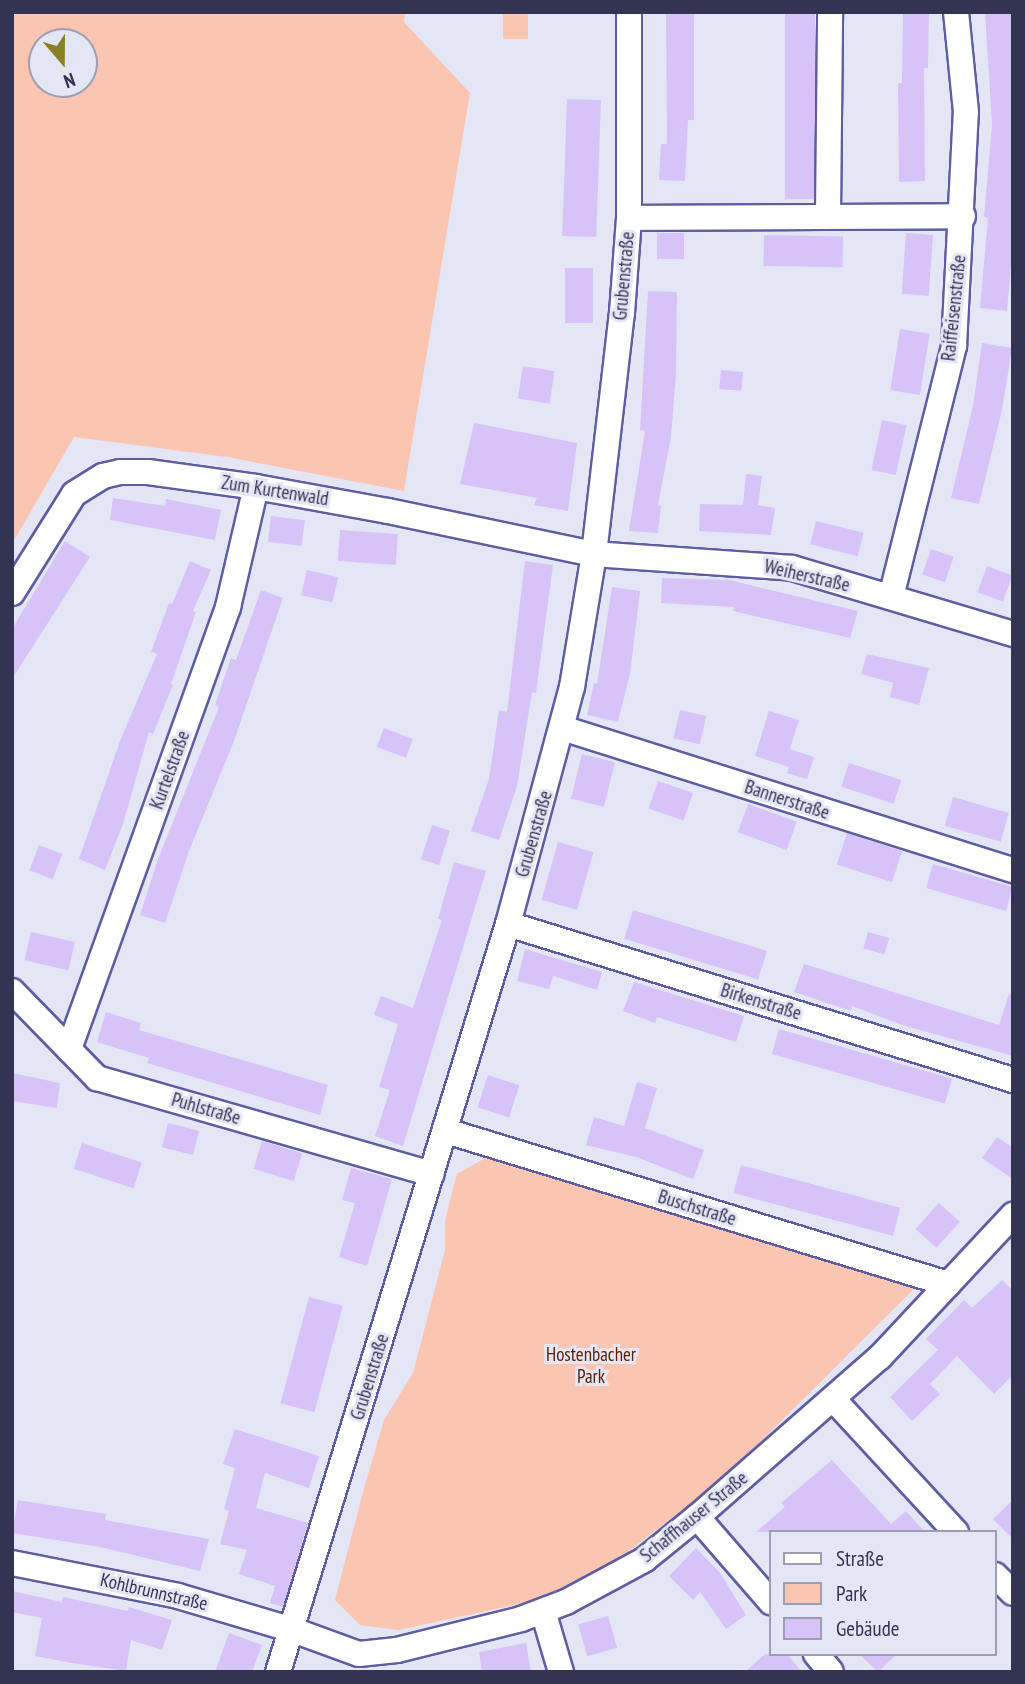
<!DOCTYPE html>
<html>
<head>
<meta charset="utf-8">
<style>
	body { margin:0 }
	#map { position:relative; width:1025px; height:1684px; overflow:hidden; background:#e4e6f5; font-family:"PT Sans Narrow",sans-serif }
	div>[style] { position:absolute }
	.green>* { inset:0; background:#fac6b1; transform-origin:0 0 }
	.building>* { inset:0; background:#d7c3f7; transform-origin:0 0 }
	.roads { filter:drop-shadow(2px 0 #5e5da2) drop-shadow(-2px 0 #5e5da2) drop-shadow(0 2px #5e5da2) drop-shadow(0 -2px #5e5da2) }
	.minor>* { height:24px; margin:-12px; padding:0 12px; transform-origin:12px; border-radius:12px; background:#fff }
	span { translate:-50% -50%; white-space:nowrap; text-align:center; line-height:1.15; -webkit-text-stroke:6px #e4e6f5; paint-order:stroke }
	.street-label { font-size:19px; color:#333352 }
	.park-label { font-size:19px; color:#5f2101 }
	.frame { position:absolute; inset:0; border:14px solid #333352; pointer-events:none }
	.legend { position:absolute; left:769px; top:1530px; width:228px; height:126px; box-sizing:border-box; background:#e4e6f5; border:2px solid #9d9eb4; margin:0; padding:9px 12px; list-style:none; font-size:21px; color:#333352 }
	.legend li { display:flex; align-items:center; gap:14px; height:35px }
	.legend b { width:35px; border:2px solid #9d9eb4 }
	.north { position:absolute; left:28px; top:28px; width:70px; height:70px; box-sizing:border-box; background:#e4e6f5; border:2px solid #9d9eb4; border-radius:50%; rotate:160deg; font-size:19px; font-weight:700; line-height:28px; text-align:center; color:#333352 }
	.north::after { content:''; display:block; margin:auto; width:24px; height:32px; background:#8a8028; clip-path:polygon(50% 0,100% 100%,50% 72%,0 100%) }
</style>
</head>
<body>
<div id="map">
	<div class="green">
		<div style="clip-path:polygon(evenodd,12px 12px,405px 12px,404px 22px,470px 93px,404px 491px,227px 457px,74px 437px,12px 544px,12px 12px,42px 42px,84px 42px,84px 84px,42px 84px,42px 42px)"></div>
		<div style="left:503px;top:12px;width:25px;height:27px"></div>
		<div style="clip-path:polygon(487px 1157px,918px 1285px,759px 1443px,689px 1505px,621px 1557px,581px 1581px,538px 1600px,398px 1630px,360px 1625px,335px 1600px,363px 1492px,384px 1420px,413px 1373px,445px 1250px,445px 1220px,457px 1174px)"></div>
	</div>
	<div class="building">
		<div style="clip-path:polygon(666px 12px,694px 12px,694px 120px,688px 120px,685px 181px,659px 180px,661px 144px,667px 144px)"></div>
		<div style="left:785px;top:12px;width:30px;height:187px"></div>
		<div style="clip-path:polygon(903px 12px,929px 12px,928px 68px,924px 68px,925px 181px,899px 182px,898px 83px,902px 83px)"></div>
		<div style="clip-path:polygon(985px 12px,1013px 12px,1013px 242px,1007px 311px,980px 308px,988px 218px,984px 217px,992px 124px)"></div>
		<div style="left:567px;top:99px;width:34px;height:137px;rotate:2deg"></div>
		<div style="left:657px;top:233px;width:27px;height:26px"></div>
		<div style="left:906px;top:233px;width:27px;height:61px;rotate:4deg"></div>
		<div style="left:764px;top:235px;width:79px;height:31px;rotate:1deg"></div>
		<div style="left:565px;top:268px;width:28px;height:55px"></div>
		<div style="clip-path:polygon(648px 291px,677px 292px,676px 373px,671px 437px,658px 505px,661px 506px,658px 533px,629px 531px,645px 431px,640px 430px)"></div>
		<div style="left:900px;top:329px;width:30px;height:62px;rotate:9deg"></div>
		<div style="clip-path:polygon(982px 343px,1012px 348px,1002px 410px,979px 504px,951px 498px,973px 406px)"></div>
		<div style="left:523px;top:366px;width:32px;height:33px;rotate:9deg"></div>
		<div style="left:721px;top:370px;width:22px;height:19px;rotate:5deg"></div>
		<div style="left:882px;top:420px;width:25px;height:51px;rotate:12deg"></div>
		<div style="clip-path:polygon(474px 423px,577px 443px,568px 511px,534px 505px,537px 498px,460px 484px)"></div>
		<div style="clip-path:polygon(746px 474px,762px 476px,758px 505px,775px 508px,771px 535px,699px 531px,700px 504px,743px 505px)"></div>
		<div style="clip-path:polygon(113px 498px,165px 506px,166px 499px,221px 510px,215px 540px,110px 520px)"></div>
		<div style="left:271px;top:516px;width:34px;height:26px;rotate:7deg"></div>
		<div style="left:816px;top:521px;width:49px;height:24px;rotate:14deg"></div>
		<div style="left:340px;top:530px;width:58px;height:31px;rotate:4deg"></div>
		<div style="clip-path:polygon(65px 541px,90px 557px,12px 679px,12px 629px)"></div>
		<div style="left:931px;top:549px;width:24px;height:27px;rotate:19deg"></div>
		<div style="clip-path:polygon(190px 561px,211px 570px,193px 611px,196px 612px,171px 684px,173px 685px,153px 734px,149px 732px,123px 824px,105px 870px,79px 859px,120px 741px,157px 654px,151px 652px,169px 603px,172px 604px)"></div>
		<div style="clip-path:polygon(525px 561px,553px 565px,536px 693px,532px 692px,517px 786px,499px 840px,471px 831px,489px 779px,499px 710px,507px 712px)"></div>
		<div style="left:987px;top:566px;width:27px;height:28px;rotate:20deg"></div>
		<div style="left:307px;top:570px;width:32px;height:26px;rotate:13deg"></div>
		<div style="clip-path:polygon(662px 578px,729px 580px,858px 611px,850px 638px,733px 611px,734px 607px,661px 603px)"></div>
		<div style="clip-path:polygon(612px 587px,640px 591px,630px 674px,618px 722px,587px 715px,594px 683px,597px 684px)"></div>
		<div style="clip-path:polygon(261px 590px,283px 598px,234px 741px,189px 851px,165px 923px,140px 915px,158px 859px,219px 707px,215px 705px,231px 658px,236px 660px)"></div>
		<div style="clip-path:polygon(867px 654px,929px 668px,919px 705px,890px 697px,893px 683px,861px 674px)"></div>
		<div style="left:680px;top:710px;width:27px;height:29px;rotate:13deg"></div>
		<div style="clip-path:polygon(769px 711px,799px 720px,790px 749px,814px 757px,807px 779px,787px 773px,789px 767px,755px 756px)"></div>
		<div style="left:384px;top:728px;width:31px;height:20px;rotate:21deg"></div>
		<div style="left:582px;top:754px;width:34px;height:46px;rotate:14deg"></div>
		<div style="left:849px;top:763px;width:55px;height:25px;rotate:18deg"></div>
		<div style="left:658px;top:781px;width:37px;height:29px;rotate:19deg"></div>
		<div style="left:953px;top:797px;width:58px;height:30px;rotate:16deg"></div>
		<div style="left:748px;top:804px;width:52px;height:30px;rotate:20deg"></div>
		<div style="left:432px;top:825px;width:19px;height:36px;rotate:18deg"></div>
		<div style="left:847px;top:833px;width:58px;height:33px;rotate:18deg"></div>
		<div style="left:558px;top:842px;width:37px;height:60px;rotate:16deg"></div>
		<div style="left:39px;top:845px;width:25px;height:27px;rotate:21deg"></div>
		<div style="clip-path:polygon(454px 862px,486px 871px,403px 1146px,375px 1136px,390px 1090px,379px 1087px,398px 1024px,374px 1015px,381px 996px,413px 1008px,442px 920px,438px 919px)"></div>
		<div style="left:933px;top:864px;width:83px;height:25px;rotate:16deg"></div>
		<div style="left:633px;top:910px;width:140px;height:30px;rotate:17deg"></div>
		<div style="left:31px;top:932px;width:45px;height:29px;rotate:13deg"></div>
		<div style="left:868px;top:932px;width:22px;height:17px;rotate:16deg"></div>
		<div style="clip-path:polygon(525px 949px,602px 972px,597px 990px,553px 976px,549px 989px,517px 981px)"></div>
		<div style="clip-path:polygon(804px 964px,999px 1025px,1009px 994px,1013px 994px,1013px 1056px,902px 1025px,852px 1006px,851px 1011px,794px 992px)"></div>
		<div style="clip-path:polygon(634px 982px,744px 1016px,736px 1042px,657px 1017px,655px 1023px,623px 1011px)"></div>
		<div style="clip-path:polygon(106px 1012px,141px 1023px,139px 1030px,328px 1085px,320px 1115px,147px 1063px,149px 1058px,97px 1042px)"></div>
		<div style="left:779px;top:1029px;width:180px;height:26px;rotate:16deg"></div>
		<div style="clip-path:polygon(12px 1073px,60px 1083px,57px 1108px,12px 1101px)"></div>
		<div style="left:488px;top:1075px;width:33px;height:34px;rotate:18deg"></div>
		<div style="clip-path:polygon(637px 1082px,657px 1088px,645px 1128px,704px 1150px,693px 1179px,636px 1157px,586px 1145px,594px 1117px,624px 1126px)"></div>
		<div style="left:168px;top:1123px;width:32px;height:25px;rotate:14deg"></div>
		<div style="clip-path:polygon(997px 1137px,1013px 1148px,1013px 1179px,982px 1158px)"></div>
		<div style="left:262px;top:1141px;width:42px;height:29px;rotate:17deg"></div>
		<div style="left:82px;top:1143px;width:63px;height:27px;rotate:18deg"></div>
		<div style="left:741px;top:1165px;width:165px;height:29px;rotate:15deg"></div>
		<div style="clip-path:polygon(351px 1168px,392px 1179px,367px 1266px,339px 1257px,355px 1203px,342px 1200px)"></div>
		<div style="left:939px;top:1203px;width:28px;height:35px;rotate:42deg"></div>
		<div style="clip-path:polygon(1002px 1280px,1013px 1291px,1013px 1375px,994px 1394px,957px 1356px,930px 1384px,940px 1394px,912px 1421px,890px 1397px,938px 1350px,926px 1339px,964px 1300px,972px 1308px)"></div>
		<div style="left:309px;top:1297px;width:35px;height:110px;rotate:15deg"></div>
		<div style="clip-path:polygon(235px 1429px,319px 1456px,309px 1488px,265px 1473px,256px 1508px,308px 1523px,283px 1607px,270px 1603px,275px 1586px,239px 1574px,247px 1550px,220px 1544px,229px 1511px,224px 1509px,235px 1468px,223px 1464px)"></div>
		<div style="clip-path:polygon(832px 1460px,891px 1524px,906px 1511px,925px 1532px,756px 1532px,785px 1507px,781px 1503px)"></div>
		<div style="clip-path:polygon(18px 1500px,106px 1514px,105px 1520px,209px 1539px,200px 1571px,100px 1547px,12px 1533px)"></div>
		<div style="clip-path:polygon(1013px 1500px,1013px 1539px,993px 1519px)"></div>
		<div style="clip-path:polygon(696px 1548px,720px 1573px,746px 1615px,726px 1629px,700px 1592px,693px 1600px,669px 1576px)"></div>
		<div style="clip-path:polygon(12px 1591px,62px 1602px,63px 1597px,128px 1611px,129px 1607px,172px 1620px,162px 1650px,131px 1640px,126px 1671px,72px 1663px,35px 1656px,42px 1618px,12px 1612px)"></div>
		<div style="left:608px;top:1616px;width:33px;height:31px;rotate:74deg"></div>
		<div style="clip-path:polygon(229px 1633px,262px 1645px,252px 1672px,215px 1672px)"></div>
		<div style="clip-path:polygon(526px 1643px,531px 1672px,482px 1672px,479px 1652px)"></div>
		<div style="clip-path:polygon(765px 1654px,787px 1654px,802px 1672px,745px 1672px)"></div>
		<div style="clip-path:polygon(859px 1654px,897px 1654px,878px 1672px)"></div>
	</div>
	<div class="roads">
		<div class="minor">
			<div style="left:828px;top:215px;width:203px;rotate:-89.4deg"></div>
			<div style="left:629px;top:218px;width:334px;rotate:-0.3deg"></div>
			<div style="left:12px;top:593px;width:117px;rotate:-57.9deg"></div>
			<div style="left:74px;top:494px;width:34px;rotate:-32deg"></div>
			<div style="left:103px;top:476px;width:17px;rotate:-13deg"></div>
			<div style="left:120px;top:472px;width:28px"></div>
			<div style="left:148px;top:472px;width:109px;rotate:7.9deg"></div>
			<div style="left:256px;top:487px;width:134px;rotate:10.3deg"></div>
			<div style="left:388px;top:511px;width:210px;rotate:11.8deg"></div>
			<div style="left:594px;top:554px;width:198px;rotate:4deg"></div>
			<div style="left:792px;top:568px;width:231px;rotate:16.6deg"></div>
			<div style="left:891px;top:597px;width:259px;rotate:-75.9deg"></div>
			<div style="left:954px;top:346px;width:234px;rotate:-87.1deg"></div>
			<div style="left:966px;top:112px;width:100px;rotate:-95.7deg"></div>
			<div style="left:562px;top:728px;width:473px;rotate:17.5deg"></div>
			<div style="left:508px;top:924px;width:529px;rotate:17.17deg"></div>
			<div style="left:12px;top:991px;width:122px;rotate:45.7deg"></div>
			<div style="left:97px;top:1078px;width:348px;rotate:16deg"></div>
			<div style="left:69px;top:1049px;width:470px;rotate:-70.2deg"></div>
			<div style="left:228px;top:607px;width:123px;rotate:-76.9deg"></div>
			<div style="left:446px;top:1131px;width:525px;rotate:16.95deg"></div>
			<div style="left:834px;top:1400px;width:180px;rotate:47.3deg"></div>
			<div style="left:697px;top:1517px;width:113px;rotate:49deg"></div>
			<div style="left:12px;top:1563px;width:169px;rotate:11.2deg"></div>
			<div style="left:178px;top:1596px;width:120px;rotate:16.5deg"></div>
			<div style="left:293px;top:1630px;width:70px;rotate:20deg"></div>
			<div style="left:359px;top:1654px;width:38px;rotate:-6deg"></div>
			<div style="left:397px;top:1650px;width:128px;rotate:-14deg"></div>
			<div style="left:521px;top:1619px;width:48px;rotate:-20.7deg"></div>
			<div style="left:566px;top:1602px;width:89px;rotate:-28.3deg"></div>
			<div style="left:644px;top:1560px;width:68px;rotate:-39.1deg"></div>
			<div style="left:697px;top:1517px;width:243px;rotate:-41.2deg"></div>
			<div style="left:880px;top:1357px;width:195px;rotate:-46.9deg"></div>
			<div style="left:995px;top:1575px;width:25px;rotate:45deg"></div>
			<div style="left:543px;top:1611px;width:64px;rotate:73.6deg"></div>
			<div style="left:816px;top:1654px;width:23px;rotate:50deg"></div>
			<div style="left:278px;top:1672px;width:783px;rotate:-72.91deg"></div>
			<div style="left:508px;top:924px;width:245px;rotate:-74.9deg"></div>
			<div style="left:572px;top:687px;width:135px;rotate:-80.6deg"></div>
			<div style="left:594px;top:554px;width:243px;rotate:-83.4deg"></div>
			<div style="left:622px;top:313px;width:95px;rotate:-85.8deg"></div>
			<div style="left:629px;top:218px;width:206px;rotate:-90deg"></div>
		</div>
	</div>
	<div class="street-label">
		<span style="left:624px;top:276px;rotate:-85deg">Grubenstraße</span>
		<span style="left:954px;top:308px;rotate:-84deg">Raiffeisenstraße</span>
		<span style="left:275px;top:491px;rotate:9deg">Zum Kurtenwald</span>
		<span style="left:807px;top:576px;rotate:13deg">Weiherstraße</span>
		<span style="left:170px;top:770px;rotate:-70deg">Kurtelstraße</span>
		<span style="left:787px;top:800px;rotate:18deg">Bannerstraße</span>
		<span style="left:534px;top:834px;rotate:-74deg">Grubenstraße</span>
		<span style="left:761px;top:1002px;rotate:17deg">Birkenstraße</span>
		<span style="left:206px;top:1109px;rotate:16deg">Puhlstraße</span>
		<span style="left:697px;top:1208px;rotate:17deg">Buschstraße</span>
		<span style="left:370px;top:1377px;rotate:-73deg">Grubenstraße</span>
		<span style="left:694px;top:1517px;rotate:-39deg">Schaffhauser Straße</span>
		<span style="left:154px;top:1592px;rotate:13deg">Kohlbrunnstraße</span>
	</div>
	<div class="park-label">
		<span style="left:591px;top:1366px">Hostenbacher<br>Park</span>
	</div>
	<div class="frame"></div>
	<ul class="legend">
	<li><b style="height:9px;background:#fff"></b>Straße</li>
	<li><b style="height:19px;background:#fac6b1"></b>Park</li>
	<li><b style="height:19px;background:#d7c3f7"></b>Gebäude</li>
	</ul>
	<div class="north">N</div>
</div>
</body>
</html>
